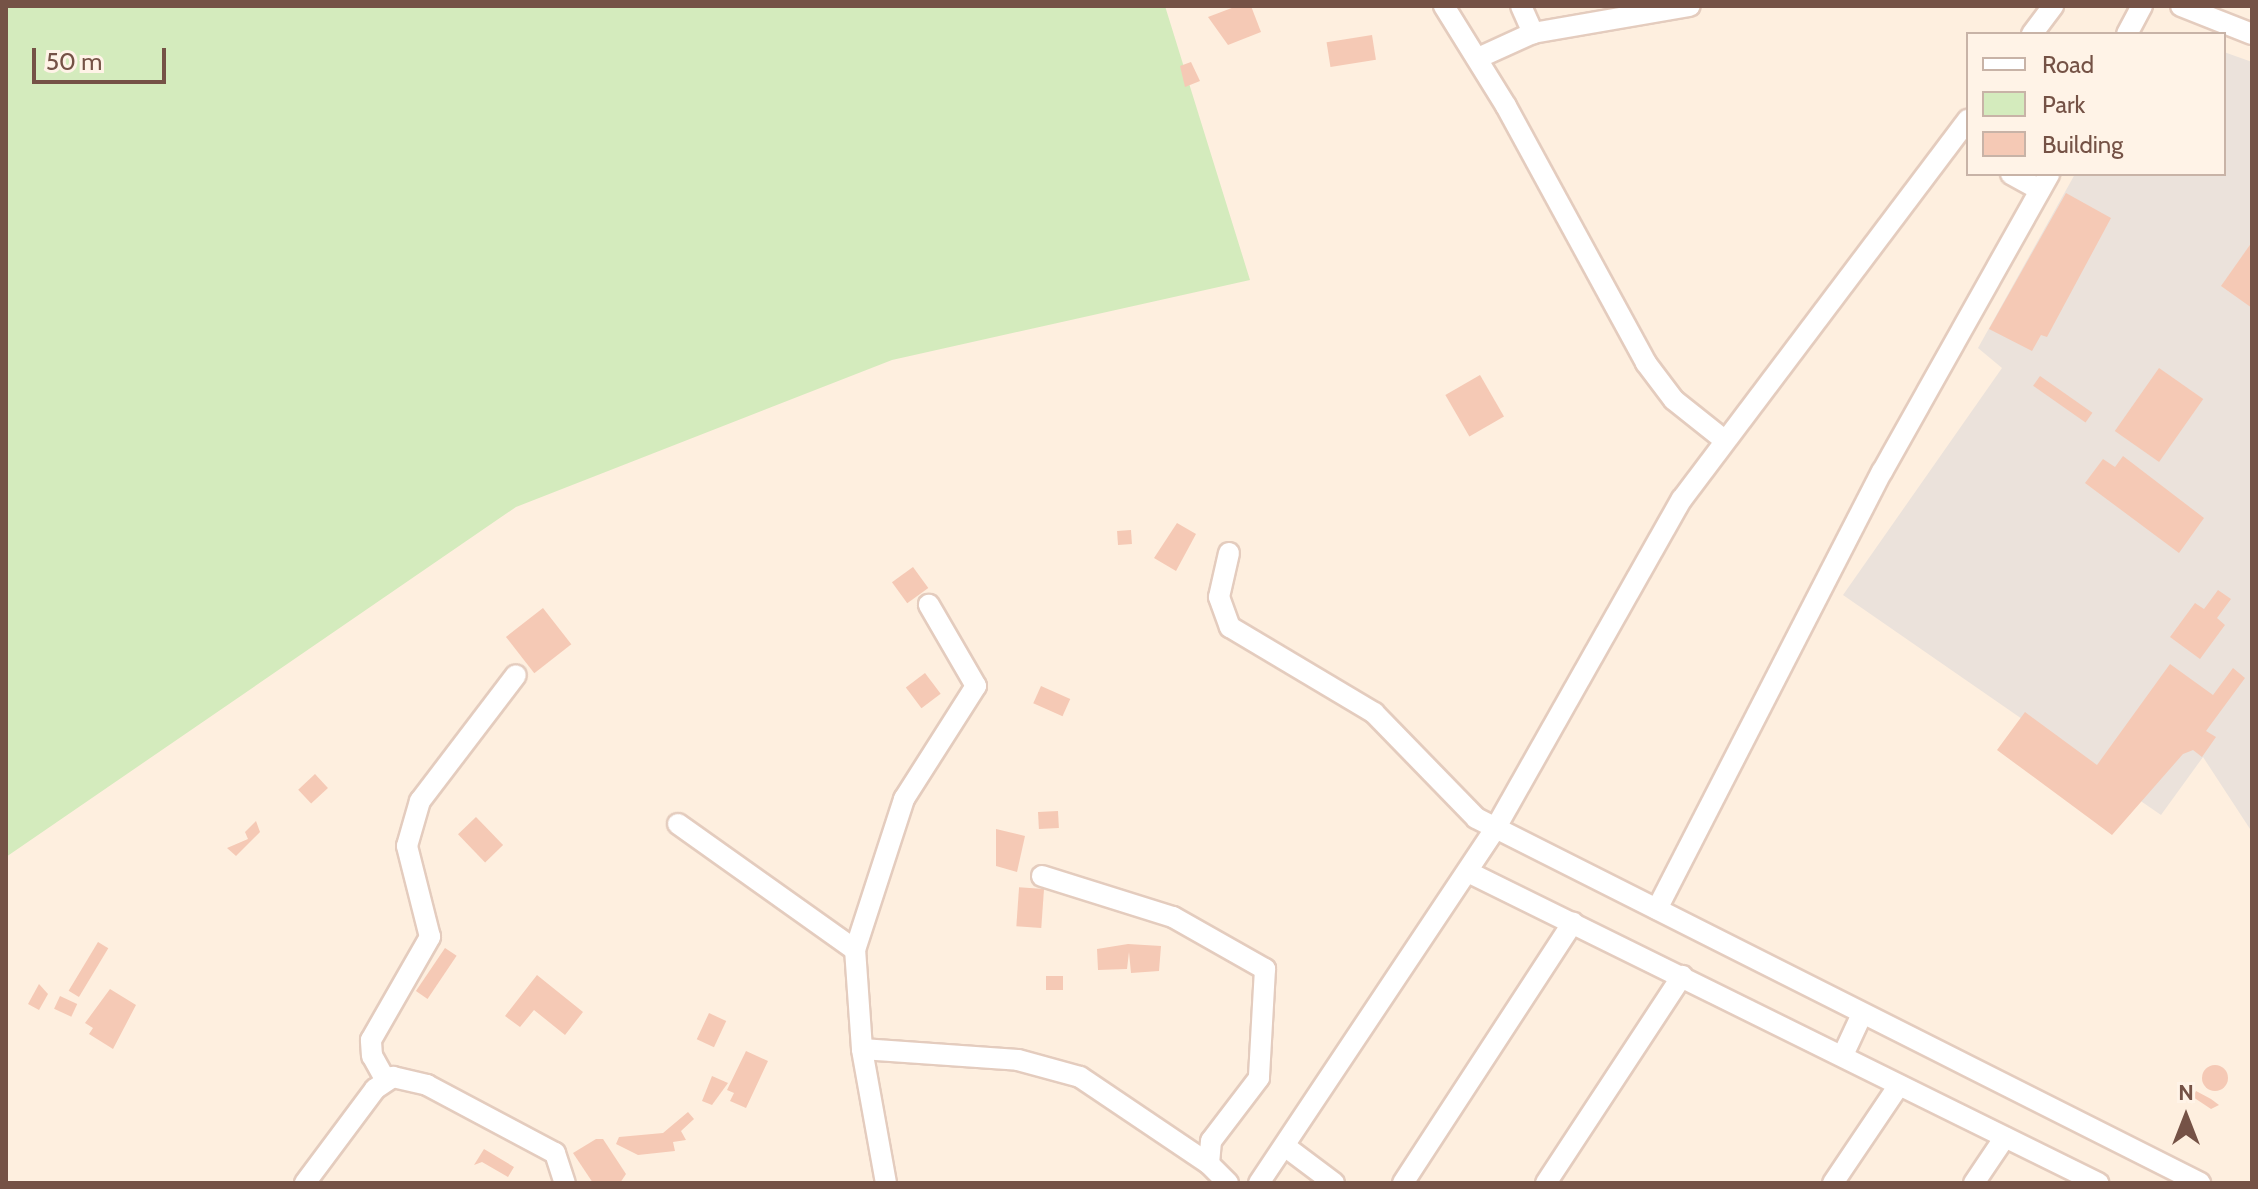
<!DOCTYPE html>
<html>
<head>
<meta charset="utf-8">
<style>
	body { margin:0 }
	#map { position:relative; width:2258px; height:1189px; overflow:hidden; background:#feefdf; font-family:Cabin,sans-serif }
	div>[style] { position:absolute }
	.industrial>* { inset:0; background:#ebe2db }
	.green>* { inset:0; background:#d4ebbd }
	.building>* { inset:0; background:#f5c9b5; transform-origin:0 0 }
	.round { border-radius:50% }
	.roads { filter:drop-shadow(2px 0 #e4ccbe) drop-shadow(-2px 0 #e4ccbe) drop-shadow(0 2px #e4ccbe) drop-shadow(0 -2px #e4ccbe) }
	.street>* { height:20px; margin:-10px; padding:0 10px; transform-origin:10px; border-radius:10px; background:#fff }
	span { translate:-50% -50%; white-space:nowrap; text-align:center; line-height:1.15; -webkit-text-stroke:8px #fff3e7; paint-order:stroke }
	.frame { position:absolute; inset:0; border:8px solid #755246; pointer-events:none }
	.legend { position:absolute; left:1966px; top:32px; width:260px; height:144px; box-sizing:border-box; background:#fff3e7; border:2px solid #c8b3a7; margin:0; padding:10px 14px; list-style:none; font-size:24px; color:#755246 }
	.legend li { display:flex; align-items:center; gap:16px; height:40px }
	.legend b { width:40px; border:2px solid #c8b3a7 }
	.north { position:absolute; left:2146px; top:1077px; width:80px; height:80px; -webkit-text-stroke:6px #fff3e7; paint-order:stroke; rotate:0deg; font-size:22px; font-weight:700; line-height:32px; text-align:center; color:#755246 }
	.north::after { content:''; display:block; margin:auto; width:28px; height:36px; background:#755246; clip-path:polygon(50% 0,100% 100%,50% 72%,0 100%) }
	.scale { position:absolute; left:32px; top:48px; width:134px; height:36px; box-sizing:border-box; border:4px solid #755246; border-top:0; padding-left:10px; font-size:24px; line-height:28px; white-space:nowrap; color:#755246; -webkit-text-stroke:6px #fff3e7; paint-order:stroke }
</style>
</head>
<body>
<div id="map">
	<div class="industrial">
		<div style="clip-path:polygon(2224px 52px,2252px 62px,2252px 832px,2203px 757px,2161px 815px,1843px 595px,2002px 368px,1978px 348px,2075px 174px,2224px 174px)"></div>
	</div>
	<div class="green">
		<div style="clip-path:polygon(6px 6px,1165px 6px,1250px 280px,892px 360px,516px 507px,6px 857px)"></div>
	</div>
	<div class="building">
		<div style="clip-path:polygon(1237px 6px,1251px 6px,1261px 32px,1228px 45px,1208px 17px)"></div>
		<div style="left:1372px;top:35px;width:25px;height:46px;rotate:81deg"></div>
		<div style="clip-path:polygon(1191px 62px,1200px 81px,1185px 87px,1180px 66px)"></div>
		<div style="clip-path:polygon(2066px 193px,2111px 218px,2047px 337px,2041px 335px,2032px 351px,1989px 329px)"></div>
		<div style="clip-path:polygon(2252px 242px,2252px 308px,2221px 286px)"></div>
		<div style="left:2159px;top:368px;width:54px;height:77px;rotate:35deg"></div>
		<div style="left:1480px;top:375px;width:48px;height:40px;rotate:60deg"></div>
		<div style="left:2040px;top:376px;width:64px;height:12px;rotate:35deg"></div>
		<div style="clip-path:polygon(2123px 456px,2204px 518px,2179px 553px,2085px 483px,2103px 459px,2115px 467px)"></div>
		<div style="clip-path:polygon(1177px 523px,1196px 534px,1176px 571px,1154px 558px)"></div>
		<div style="left:1131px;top:530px;width:14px;height:14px;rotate:86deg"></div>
		<div style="left:913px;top:567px;width:26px;height:26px;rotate:54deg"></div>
		<div style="clip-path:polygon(2218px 590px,2231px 599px,2217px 618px,2225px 625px,2200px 659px,2170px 637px,2195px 603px,2204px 609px)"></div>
		<div style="left:543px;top:608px;width:46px;height:47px;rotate:52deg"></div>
		<div style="clip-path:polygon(2170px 664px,2213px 695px,2233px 668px,2245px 678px,2206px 731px,2216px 737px,2202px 757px,2193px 750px,2183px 754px,2112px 835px,1997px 750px,2025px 712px,2097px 765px)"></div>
		<div style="left:925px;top:673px;width:26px;height:24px;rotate:53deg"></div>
		<div style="left:1041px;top:686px;width:32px;height:19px;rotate:24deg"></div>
		<div style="left:315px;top:774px;width:19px;height:23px;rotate:47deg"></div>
		<div style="left:1058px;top:811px;width:17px;height:20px;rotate:87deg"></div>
		<div style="left:476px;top:817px;width:39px;height:25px;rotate:46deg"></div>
		<div style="clip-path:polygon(256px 821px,260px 832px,236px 856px,227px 848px,248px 839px,245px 832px)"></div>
		<div style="clip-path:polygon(996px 829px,1025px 836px,1017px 872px,996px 866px)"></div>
		<div style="left:1044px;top:889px;width:39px;height:25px;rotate:94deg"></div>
		<div style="left:98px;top:942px;width:12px;height:57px;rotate:31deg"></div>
		<div style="clip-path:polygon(1128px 944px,1161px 946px,1159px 971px,1131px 973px,1129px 952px,1127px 969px,1098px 970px,1097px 949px)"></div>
		<div style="left:445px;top:948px;width:14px;height:52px;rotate:34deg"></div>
		<div style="clip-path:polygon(537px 975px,583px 1012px,565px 1035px,534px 1010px,520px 1027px,505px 1016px)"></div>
		<div style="left:1046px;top:976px;width:17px;height:14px"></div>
		<div style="clip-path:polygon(39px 984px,48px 994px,39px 1010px,28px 1004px)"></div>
		<div style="clip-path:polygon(110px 989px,136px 1005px,113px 1049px,89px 1034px,93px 1028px,85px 1023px)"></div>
		<div style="left:60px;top:996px;width:19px;height:14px;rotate:25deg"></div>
		<div style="left:709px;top:1013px;width:19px;height:29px;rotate:25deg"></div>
		<div style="clip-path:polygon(746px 1051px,768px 1061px,746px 1108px,730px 1101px,734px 1093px,727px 1090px)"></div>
		<div class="round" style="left:2202px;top:1065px;width:26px;height:26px"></div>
		<div style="clip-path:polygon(712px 1076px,728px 1083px,712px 1105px,702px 1101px)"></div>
		<div style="clip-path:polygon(2196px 1091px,2211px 1099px,2219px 1105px,2211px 1109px,2193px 1097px)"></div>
		<div style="clip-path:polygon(688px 1112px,694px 1119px,681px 1131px,686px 1140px,673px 1142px,675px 1151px,638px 1155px,616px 1144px,619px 1137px,663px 1133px)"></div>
		<div style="clip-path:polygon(596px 1139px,603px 1139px,626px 1174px,620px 1183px,593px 1183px,573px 1153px)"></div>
		<div style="clip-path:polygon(484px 1149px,514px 1167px,508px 1177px,482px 1162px,474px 1165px)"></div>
	</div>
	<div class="roads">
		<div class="street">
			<div style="left:1444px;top:6px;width:118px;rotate:58.2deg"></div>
			<div style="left:1506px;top:106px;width:293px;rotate:61.4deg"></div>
			<div style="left:1646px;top:363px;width:46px;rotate:52.9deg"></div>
			<div style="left:1674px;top:400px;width:63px;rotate:38.5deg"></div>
			<div style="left:1521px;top:6px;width:30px;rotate:66deg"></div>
			<div style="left:1533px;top:33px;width:159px;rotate:-9.8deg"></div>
			<div style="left:2181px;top:6px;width:76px;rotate:21.5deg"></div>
			<div style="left:2032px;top:34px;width:35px;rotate:-53deg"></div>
			<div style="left:2127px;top:34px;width:32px;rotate:-62deg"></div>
			<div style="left:1478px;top:58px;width:60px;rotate:-24.4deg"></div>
			<div style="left:2011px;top:174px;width:33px;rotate:29deg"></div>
			<div style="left:1229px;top:553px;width:45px;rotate:102.8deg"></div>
			<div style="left:1219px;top:597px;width:32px;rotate:70deg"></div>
			<div style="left:1230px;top:627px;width:168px;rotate:30.8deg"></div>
			<div style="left:1374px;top:713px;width:146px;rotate:45.8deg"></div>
			<div style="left:1476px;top:818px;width:811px;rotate:26.75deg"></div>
			<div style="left:678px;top:824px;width:217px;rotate:35.4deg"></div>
			<div style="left:1468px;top:872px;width:703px;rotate:26.27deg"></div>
			<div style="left:1042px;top:876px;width:137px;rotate:17.4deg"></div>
			<div style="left:1173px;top:917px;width:106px;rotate:29.5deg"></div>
			<div style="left:1265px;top:969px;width:109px;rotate:93.2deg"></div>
			<div style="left:1259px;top:1078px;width:79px;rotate:127.3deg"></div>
			<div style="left:1211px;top:1141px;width:23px;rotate:95deg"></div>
			<div style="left:1209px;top:1164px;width:27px;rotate:45deg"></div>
			<div style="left:1657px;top:909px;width:492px;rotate:-62.8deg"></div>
			<div style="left:1882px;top:472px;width:342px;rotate:-60.7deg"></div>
			<div style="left:862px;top:1049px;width:156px;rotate:4deg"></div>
			<div style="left:1018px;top:1060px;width:64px;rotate:15.3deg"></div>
			<div style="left:1080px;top:1077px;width:156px;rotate:34deg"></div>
			<div style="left:1843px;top:1055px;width:45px;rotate:-65.1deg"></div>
			<div style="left:385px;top:1079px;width:26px;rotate:-119deg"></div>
			<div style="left:372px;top:1056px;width:16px;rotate:-94deg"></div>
			<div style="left:371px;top:1040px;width:119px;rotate:-60.2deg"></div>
			<div style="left:430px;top:937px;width:94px;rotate:-104.2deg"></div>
			<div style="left:407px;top:846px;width:47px;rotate:-73.9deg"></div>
			<div style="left:420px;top:801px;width:158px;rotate:-52.7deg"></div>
			<div style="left:1286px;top:1147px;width:60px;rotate:36.9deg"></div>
			<div style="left:305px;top:1183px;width:117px;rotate:-53.3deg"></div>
			<div style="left:375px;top:1089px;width:22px;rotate:-34deg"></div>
			<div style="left:393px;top:1077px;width:35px;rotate:13deg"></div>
			<div style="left:427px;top:1085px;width:145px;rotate:28deg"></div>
			<div style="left:555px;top:1153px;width:32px;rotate:72deg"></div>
			<div style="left:886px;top:1183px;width:136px;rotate:-100.2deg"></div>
			<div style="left:862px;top:1049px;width:99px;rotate:-94deg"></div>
			<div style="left:855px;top:950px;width:159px;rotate:-72deg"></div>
			<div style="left:904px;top:799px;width:134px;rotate:-57.5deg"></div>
			<div style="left:976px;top:686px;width:94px;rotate:-120.1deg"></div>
			<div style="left:1259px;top:1183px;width:425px;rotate:-56.3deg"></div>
			<div style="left:1495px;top:829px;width:379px;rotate:-60.5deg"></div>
			<div style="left:1682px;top:499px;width:475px;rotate:-53deg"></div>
			<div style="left:1403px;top:1183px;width:311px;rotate:-56.9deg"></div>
			<div style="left:1546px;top:1183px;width:248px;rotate:-56.7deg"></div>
			<div style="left:1833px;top:1183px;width:118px;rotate:-56deg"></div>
			<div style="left:1974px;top:1183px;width:55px;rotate:-56deg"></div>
		</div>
	</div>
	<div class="frame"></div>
	<ul class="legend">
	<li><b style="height:10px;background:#fff"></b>Road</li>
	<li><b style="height:22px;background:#d4ebbd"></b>Park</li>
	<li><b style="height:22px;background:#f5c9b5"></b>Building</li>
	</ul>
	<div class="north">N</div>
	<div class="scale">50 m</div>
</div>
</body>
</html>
